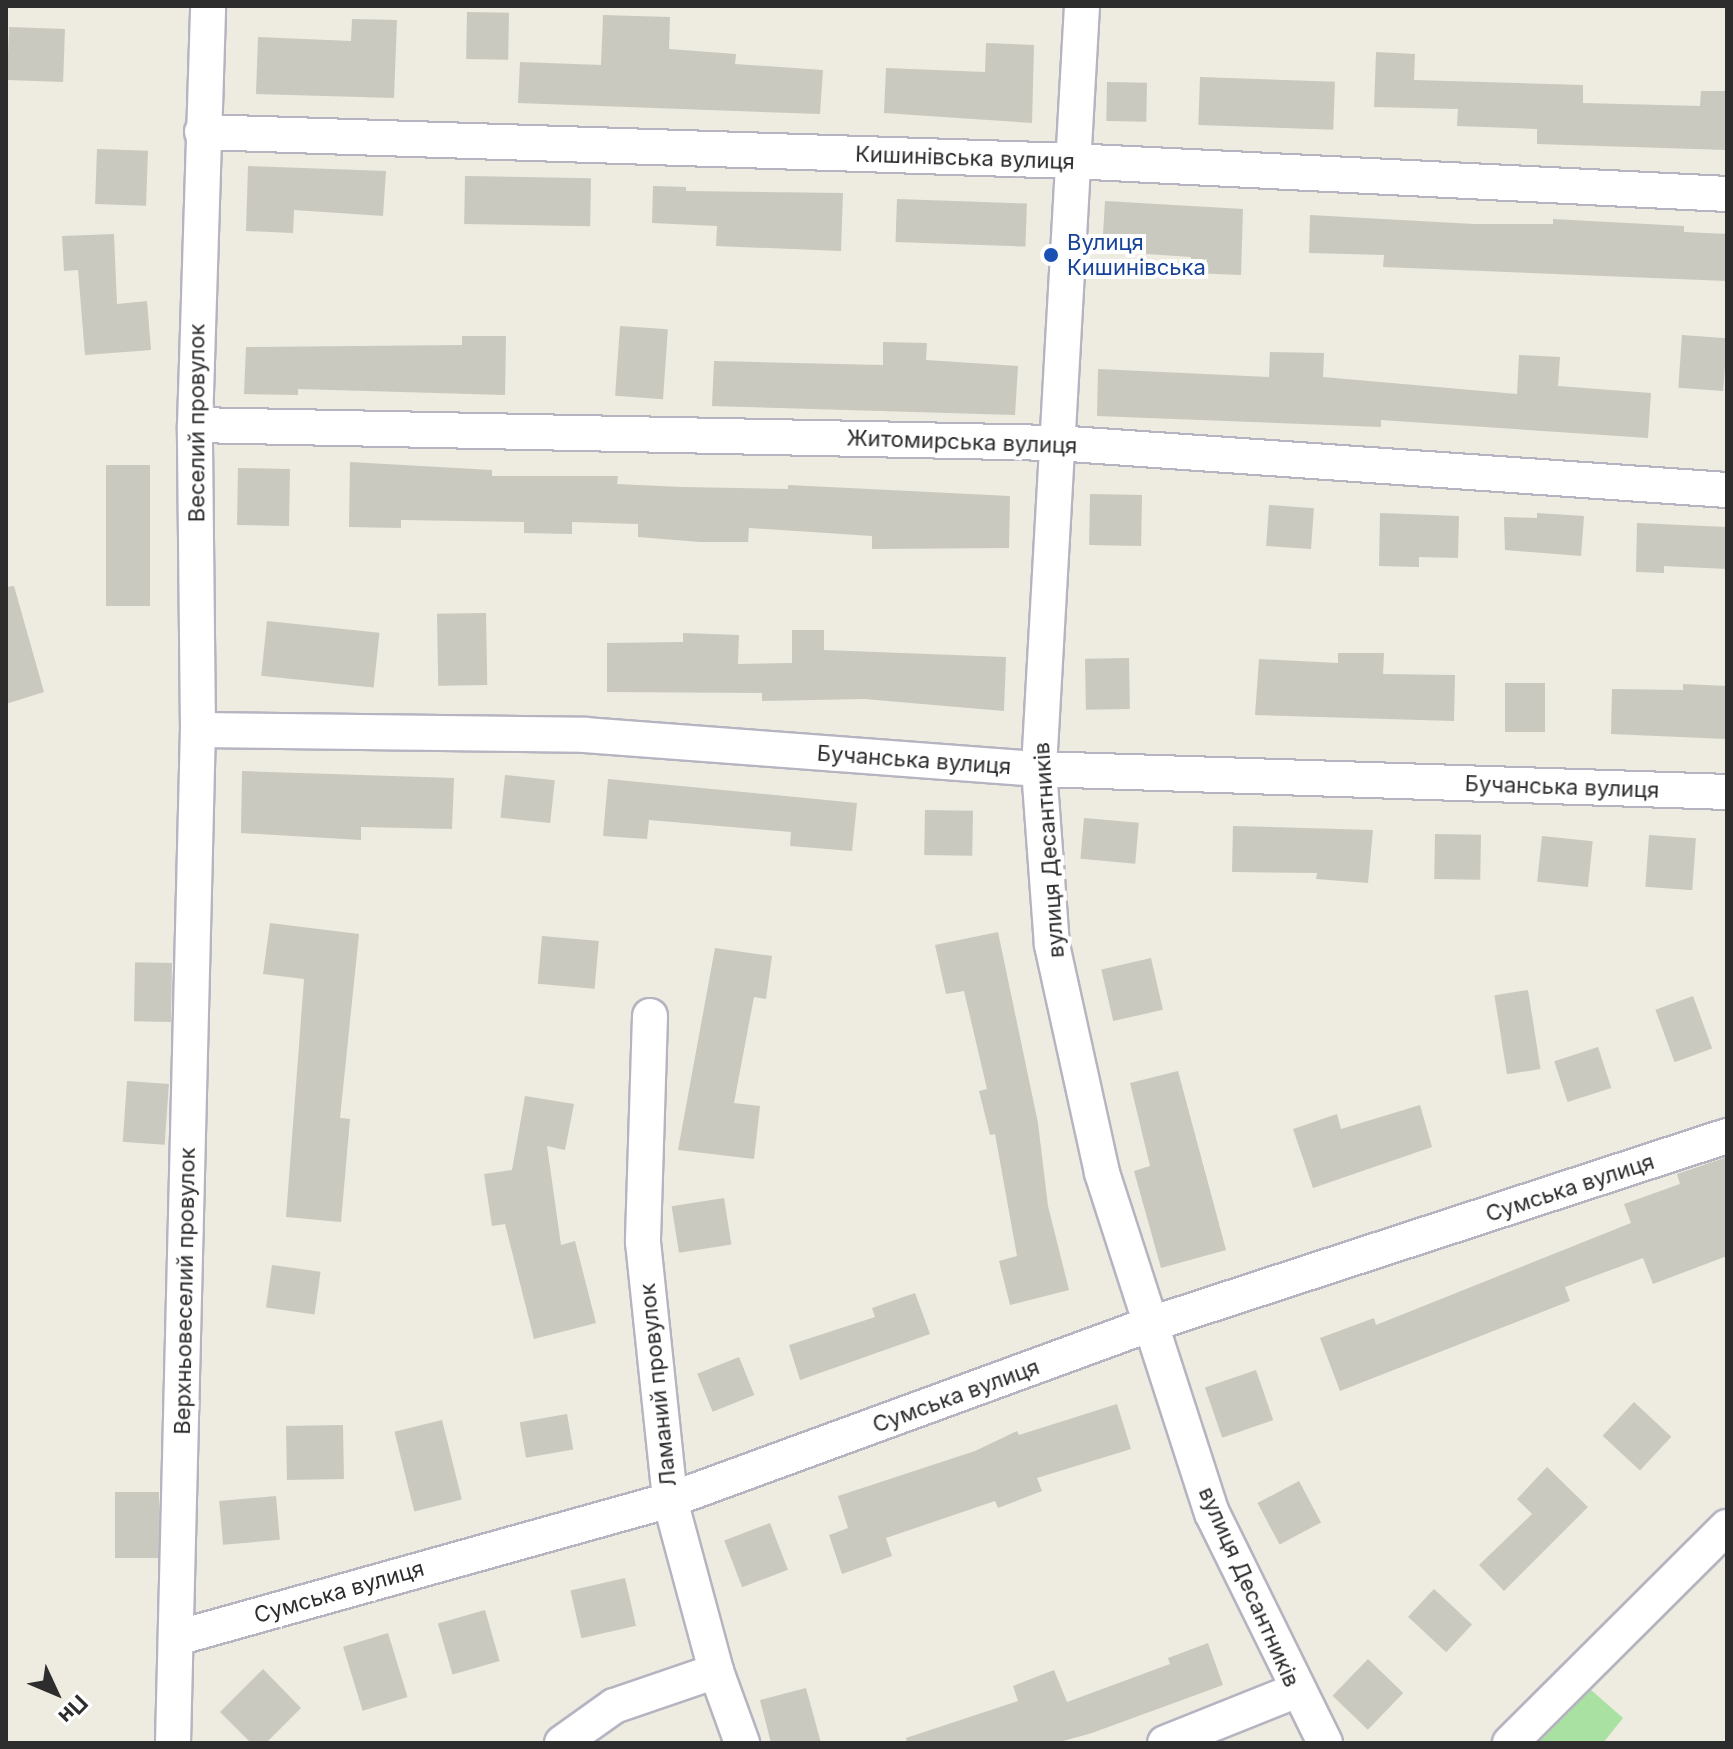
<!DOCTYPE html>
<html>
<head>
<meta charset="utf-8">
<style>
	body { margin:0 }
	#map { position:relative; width:1733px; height:1749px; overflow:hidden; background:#eeebe1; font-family:Inter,sans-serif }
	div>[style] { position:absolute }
	.green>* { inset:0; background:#a8e1a1 }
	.building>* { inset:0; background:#cac9bf; transform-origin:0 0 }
	.roads { filter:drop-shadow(2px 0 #b5b4c0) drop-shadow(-2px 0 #b5b4c0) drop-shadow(0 2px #b5b4c0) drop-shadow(0 -2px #b5b4c0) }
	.minor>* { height:34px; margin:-17px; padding:0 17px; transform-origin:17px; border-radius:17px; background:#fff }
	.dots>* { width:22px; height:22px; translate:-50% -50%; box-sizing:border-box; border:4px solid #fff; border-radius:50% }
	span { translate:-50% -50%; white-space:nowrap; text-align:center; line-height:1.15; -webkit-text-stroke:8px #fff; paint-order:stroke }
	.street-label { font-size:22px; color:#2d2d2d }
	.transit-label { font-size:22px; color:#164399 }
	.left { translate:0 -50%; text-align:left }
	.frame { position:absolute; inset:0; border:8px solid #2d2d2d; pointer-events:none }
	.north { position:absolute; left:16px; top:1653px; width:80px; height:80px; -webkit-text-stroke:6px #fff; paint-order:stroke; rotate:134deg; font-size:22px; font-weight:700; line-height:32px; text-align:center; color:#2d2d2d }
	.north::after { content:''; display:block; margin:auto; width:28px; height:36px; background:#2d2d2d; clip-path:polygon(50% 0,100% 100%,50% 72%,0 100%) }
</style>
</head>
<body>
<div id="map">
	<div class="green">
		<div style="clip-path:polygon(1583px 1683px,1623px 1718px,1603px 1743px,1532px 1743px)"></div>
	</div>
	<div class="building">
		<div style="left:467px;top:12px;width:42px;height:47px;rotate:1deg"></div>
		<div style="clip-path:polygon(603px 15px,670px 17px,669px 49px,736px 54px,735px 64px,823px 70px,820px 114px,518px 103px,520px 62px,601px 65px)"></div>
		<div style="clip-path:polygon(352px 19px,397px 20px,394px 98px,256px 94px,258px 37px,351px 41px)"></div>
		<div style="left:9px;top:27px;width:56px;height:53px;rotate:2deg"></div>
		<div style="clip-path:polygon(986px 43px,1034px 45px,1032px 123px,884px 113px,886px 68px,985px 72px)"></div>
		<div style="clip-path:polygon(1376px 52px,1415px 54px,1414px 80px,1583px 85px,1583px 103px,1700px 106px,1701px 91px,1727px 91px,1727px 150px,1537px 144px,1537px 129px,1457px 126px,1458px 109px,1374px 107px)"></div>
		<div style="left:1200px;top:77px;width:135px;height:48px;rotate:2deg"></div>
		<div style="left:1107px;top:82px;width:40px;height:39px;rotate:1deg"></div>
		<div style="left:97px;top:149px;width:51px;height:55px;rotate:2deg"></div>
		<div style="clip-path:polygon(248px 166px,386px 171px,383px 216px,294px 210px,293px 233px,246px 231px)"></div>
		<div style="left:465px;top:176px;width:126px;height:48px;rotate:1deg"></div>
		<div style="clip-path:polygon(653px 186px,686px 187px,686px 191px,843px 193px,841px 251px,716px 246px,717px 226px,652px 223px)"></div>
		<div style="left:897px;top:199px;width:130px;height:43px;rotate:2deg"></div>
		<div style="clip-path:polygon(1105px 201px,1243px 209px,1241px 275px,1191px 273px,1191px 257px,1102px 251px)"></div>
		<div style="clip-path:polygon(1310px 215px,1474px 224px,1553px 224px,1553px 219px,1684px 226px,1684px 232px,1727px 234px,1727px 281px,1383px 267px,1384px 255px,1309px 253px)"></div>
		<div style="clip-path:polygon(114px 234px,117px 304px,147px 301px,151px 350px,85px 355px,78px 270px,64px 271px,62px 236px)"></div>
		<div style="left:620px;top:326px;width:48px;height:70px;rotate:4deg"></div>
		<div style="left:1682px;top:335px;width:45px;height:53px;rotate:4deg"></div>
		<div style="clip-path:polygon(462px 336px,506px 336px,505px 395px,298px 389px,298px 395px,244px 394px,246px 347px,462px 345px)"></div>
		<div style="clip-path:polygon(883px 342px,927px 343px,926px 360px,1018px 366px,1015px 415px,712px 406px,714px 361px,883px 365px)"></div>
		<div style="clip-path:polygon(1270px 352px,1324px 353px,1323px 377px,1517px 394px,1519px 355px,1560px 357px,1558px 386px,1651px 393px,1648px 438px,1381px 420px,1381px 427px,1097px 416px,1098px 369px,1269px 377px)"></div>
		<div style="clip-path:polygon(350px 462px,492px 470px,492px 476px,618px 476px,617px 484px,682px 487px,788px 489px,788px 485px,1010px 496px,1009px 548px,872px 549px,872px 536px,749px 528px,748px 542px,700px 542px,638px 537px,638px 524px,572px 522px,572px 534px,524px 533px,524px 522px,401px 520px,401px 528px,349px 527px)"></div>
		<div style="left:150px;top:465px;width:141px;height:44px;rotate:90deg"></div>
		<div style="left:238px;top:468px;width:52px;height:57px;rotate:1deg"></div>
		<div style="left:1090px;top:494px;width:52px;height:51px;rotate:1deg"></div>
		<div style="left:1269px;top:505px;width:45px;height:41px;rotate:4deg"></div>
		<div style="clip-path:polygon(1380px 513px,1459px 516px,1458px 558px,1419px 557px,1419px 567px,1379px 566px)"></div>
		<div style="clip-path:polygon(1537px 513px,1584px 516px,1581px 556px,1505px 550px,1504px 517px,1537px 518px)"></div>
		<div style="clip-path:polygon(1637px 523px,1727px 527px,1727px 569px,1664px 566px,1664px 573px,1636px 572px)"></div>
		<div style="clip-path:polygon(14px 586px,44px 692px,6px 704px,6px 587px)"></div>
		<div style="left:486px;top:613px;width:72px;height:49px;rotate:89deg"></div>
		<div style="left:267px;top:621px;width:113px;height:55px;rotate:6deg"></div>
		<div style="clip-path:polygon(792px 630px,824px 630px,824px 650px,1006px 657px,1004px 711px,864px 699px,762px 701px,762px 693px,607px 692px,607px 643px,683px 642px,683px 633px,739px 635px,738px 664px,792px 663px)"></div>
		<div style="clip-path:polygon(1338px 653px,1384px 653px,1383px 674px,1455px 675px,1454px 721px,1255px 715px,1259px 659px,1338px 663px)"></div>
		<div style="left:1129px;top:658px;width:51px;height:44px;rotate:89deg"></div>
		<div style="left:1505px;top:683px;width:40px;height:49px"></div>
		<div style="clip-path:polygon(1683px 684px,1727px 686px,1726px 739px,1611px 734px,1612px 689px,1683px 690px)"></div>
		<div style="clip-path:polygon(242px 771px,454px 778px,452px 829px,361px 827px,361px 840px,241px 833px)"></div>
		<div style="left:505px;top:775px;width:50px;height:43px;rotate:6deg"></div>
		<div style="clip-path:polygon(608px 779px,857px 803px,852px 851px,790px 846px,791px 832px,649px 820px,647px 839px,603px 836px)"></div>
		<div style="left:925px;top:810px;width:48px;height:45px;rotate:1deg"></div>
		<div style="left:1084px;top:818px;width:55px;height:41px;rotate:5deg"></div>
		<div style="clip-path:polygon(1233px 826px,1373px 830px,1368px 883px,1316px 879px,1317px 873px,1232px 872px)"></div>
		<div style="left:1435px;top:834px;width:46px;height:45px;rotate:1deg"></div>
		<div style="left:1649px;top:835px;width:47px;height:52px;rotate:4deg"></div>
		<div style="left:1542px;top:836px;width:51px;height:46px;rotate:6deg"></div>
		<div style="clip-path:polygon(270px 923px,359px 934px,340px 1118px,350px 1119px,341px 1222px,286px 1217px,304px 979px,263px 974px)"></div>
		<div style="clip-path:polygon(998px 932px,1038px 1123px,1048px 1206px,1069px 1290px,1010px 1305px,999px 1261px,1017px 1256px,995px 1134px,990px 1135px,979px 1091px,987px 1089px,964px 991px,946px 994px,935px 945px)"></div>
		<div style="left:542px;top:936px;width:57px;height:48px;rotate:5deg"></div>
		<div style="clip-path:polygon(715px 948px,772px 956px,766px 999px,754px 997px,734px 1103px,760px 1106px,754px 1159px,678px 1150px)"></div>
		<div style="left:1151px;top:958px;width:53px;height:51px;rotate:77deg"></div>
		<div style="left:172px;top:963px;width:59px;height:37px;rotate:91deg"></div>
		<div style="left:1528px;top:990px;width:80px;height:34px;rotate:81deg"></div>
		<div style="left:1693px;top:996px;width:56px;height:40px;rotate:70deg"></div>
		<div style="left:1598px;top:1047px;width:43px;height:46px;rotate:72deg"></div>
		<div style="clip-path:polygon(1178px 1071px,1226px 1250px,1161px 1268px,1134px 1171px,1150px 1166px,1130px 1083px)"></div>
		<div style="left:127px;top:1081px;width:42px;height:61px;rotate:4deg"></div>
		<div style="clip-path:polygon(525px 1096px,574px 1104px,565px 1150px,547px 1146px,561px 1245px,575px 1241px,596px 1323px,534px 1339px,505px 1224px,492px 1226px,484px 1174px,512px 1170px)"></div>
		<div style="clip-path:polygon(1420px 1105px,1432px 1147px,1313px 1188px,1293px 1129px,1337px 1114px,1341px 1129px)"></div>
		<div style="clip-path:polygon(1727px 1157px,1727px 1256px,1653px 1284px,1643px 1258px,1565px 1287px,1570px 1301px,1340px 1391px,1320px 1338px,1374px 1318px,1376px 1325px,1631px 1223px,1624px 1204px,1680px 1184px,1677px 1174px)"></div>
		<div style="left:724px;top:1198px;width:47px;height:53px;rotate:81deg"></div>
		<div style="left:272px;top:1265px;width:49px;height:43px;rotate:8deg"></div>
		<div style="clip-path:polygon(915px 1293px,930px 1334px,800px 1380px,789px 1345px,875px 1317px,872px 1308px)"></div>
		<div style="left:739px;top:1357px;width:41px;height:45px;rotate:68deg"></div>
		<div style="left:1256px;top:1370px;width:53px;height:54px;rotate:71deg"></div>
		<div style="left:1634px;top:1402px;width:51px;height:46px;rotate:43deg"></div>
		<div style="clip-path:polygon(1117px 1404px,1131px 1449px,1037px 1478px,1042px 1491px,998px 1508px,995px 1501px,886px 1538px,892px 1556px,842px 1574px,829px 1535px,848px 1528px,838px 1496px,975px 1451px,1017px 1431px,1019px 1435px)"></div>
		<div style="left:567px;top:1414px;width:36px;height:48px;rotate:80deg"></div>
		<div style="left:442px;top:1420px;width:82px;height:49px;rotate:76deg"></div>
		<div style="left:343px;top:1425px;width:54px;height:57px;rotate:89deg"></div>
		<div style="clip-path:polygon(1547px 1467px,1588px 1507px,1504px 1591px,1479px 1565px,1532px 1514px,1517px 1499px)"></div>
		<div style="left:1299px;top:1481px;width:47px;height:47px;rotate:62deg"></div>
		<div style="left:115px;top:1492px;width:44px;height:66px"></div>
		<div style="left:276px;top:1496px;width:44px;height:57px;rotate:85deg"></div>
		<div style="left:770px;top:1523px;width:50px;height:49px;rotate:69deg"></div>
		<div style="left:625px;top:1578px;width:49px;height:56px;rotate:77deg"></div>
		<div style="left:1434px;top:1589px;width:52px;height:38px;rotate:43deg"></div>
		<div style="left:485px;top:1610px;width:53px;height:49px;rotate:74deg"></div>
		<div style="left:388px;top:1633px;width:67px;height:47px;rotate:73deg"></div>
		<div style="clip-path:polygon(1208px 1643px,1223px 1685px,1092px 1733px,1056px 1743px,907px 1743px,906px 1738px,1018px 1701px,1013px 1686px,1054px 1670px,1067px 1702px,1170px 1664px,1168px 1658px)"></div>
		<div style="left:1368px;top:1659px;width:49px;height:51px;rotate:44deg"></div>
		<div style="clip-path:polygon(263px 1669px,301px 1708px,266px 1743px,251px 1743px,220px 1712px)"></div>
		<div style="clip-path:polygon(806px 1688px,821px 1743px,771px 1743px,760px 1700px)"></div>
	</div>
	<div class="roads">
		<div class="minor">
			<div style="left:1082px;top:6px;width:764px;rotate:93.23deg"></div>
			<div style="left:1039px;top:769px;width:176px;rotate:85.8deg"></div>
			<div style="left:1052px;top:945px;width:233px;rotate:77.6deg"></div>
			<div style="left:1102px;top:1173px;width:357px;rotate:72.1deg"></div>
			<div style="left:1212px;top:1513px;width:256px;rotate:63.8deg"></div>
			<div style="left:202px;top:132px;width:869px;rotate:1.91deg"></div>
			<div style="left:1071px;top:161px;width:657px;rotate:2.88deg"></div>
			<div style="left:195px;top:425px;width:861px;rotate:1.2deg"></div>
			<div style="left:1056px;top:443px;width:673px;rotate:4.01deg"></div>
			<div style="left:198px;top:730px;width:387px;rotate:0.7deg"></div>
			<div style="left:585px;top:735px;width:455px;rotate:4.3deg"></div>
			<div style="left:1039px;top:769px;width:688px;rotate:1.91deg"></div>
			<div style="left:650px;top:1016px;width:226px;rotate:91.8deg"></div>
			<div style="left:643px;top:1242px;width:259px;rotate:84deg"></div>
			<div style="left:670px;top:1500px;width:177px;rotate:74.9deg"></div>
			<div style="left:716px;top:1671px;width:77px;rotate:70.1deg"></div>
			<div style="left:180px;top:1637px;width:509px;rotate:-15.62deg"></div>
			<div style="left:670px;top:1500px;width:509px;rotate:-20.11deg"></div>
			<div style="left:1148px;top:1325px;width:609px;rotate:-18.08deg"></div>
			<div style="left:173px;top:1743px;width:1013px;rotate:-88.59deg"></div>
			<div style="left:198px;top:730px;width:305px;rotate:-90.6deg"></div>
			<div style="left:195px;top:425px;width:419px;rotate:-88.2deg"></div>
			<div style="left:562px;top:1743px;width:64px;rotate:-35.4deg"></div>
			<div style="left:614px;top:1706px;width:108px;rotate:-18.9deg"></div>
			<div style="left:1165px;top:1743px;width:140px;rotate:-21.8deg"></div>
			<div style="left:1510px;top:1743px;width:306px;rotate:-44.9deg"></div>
		</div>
	</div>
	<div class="dots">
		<div style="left:1051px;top:255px;background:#1a4fb4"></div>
	</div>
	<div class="street-label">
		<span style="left:965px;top:158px;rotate:2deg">Кишинівська вулиця</span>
		<span style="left:197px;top:423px;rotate:-90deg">Веселий провулок</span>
		<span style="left:962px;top:442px;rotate:2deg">Житомирська вулиця</span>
		<span style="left:914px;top:760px;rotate:4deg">Бучанська вулиця</span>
		<span style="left:1562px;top:787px;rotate:2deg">Бучанська вулиця</span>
		<span style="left:1049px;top:850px;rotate:-94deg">вулиця Десантників</span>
		<span style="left:1570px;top:1188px;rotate:-18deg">Сумська вулиця</span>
		<span style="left:185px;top:1291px;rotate:-89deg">Верхньовеселий провулок</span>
		<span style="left:658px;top:1385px;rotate:-96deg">Ламаний провулок</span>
		<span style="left:956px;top:1396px;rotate:-20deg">Сумська вулиця</span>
		<span style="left:1249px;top:1587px;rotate:66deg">вулиця Десантників</span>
		<span style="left:339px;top:1592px;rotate:-16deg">Сумська вулиця</span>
	</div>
	<div class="transit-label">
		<span class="left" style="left:1067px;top:255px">Вулиця<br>Кишинівська</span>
	</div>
	<div class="frame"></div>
	<div class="north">Пн</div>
</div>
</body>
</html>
